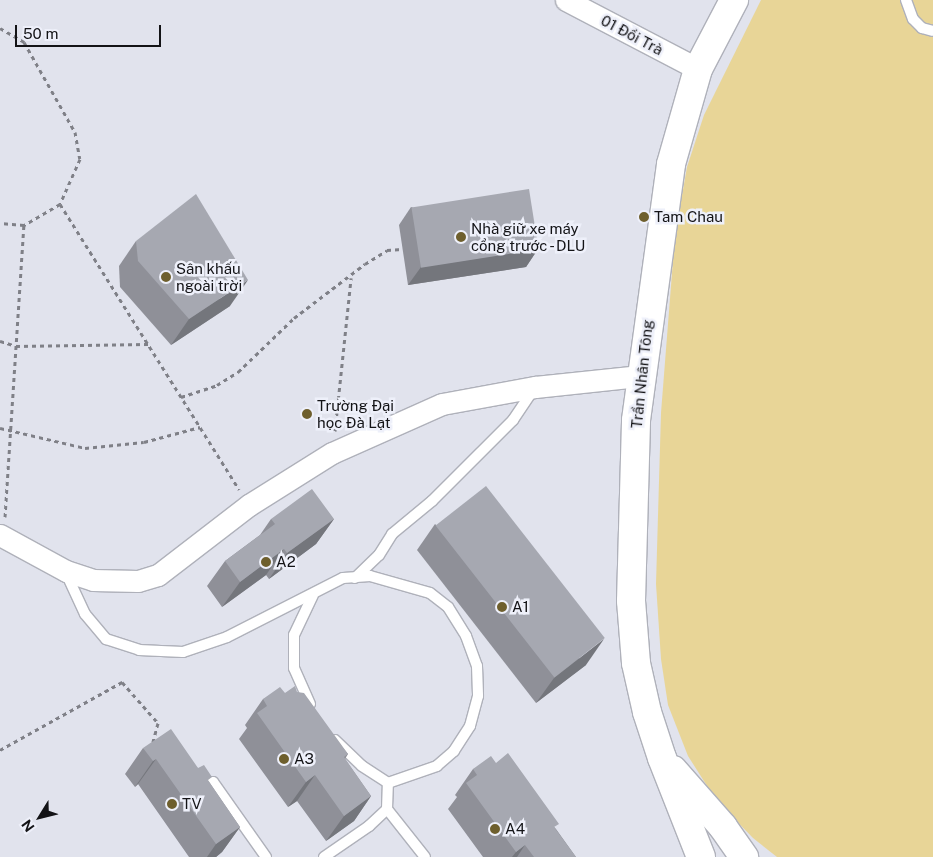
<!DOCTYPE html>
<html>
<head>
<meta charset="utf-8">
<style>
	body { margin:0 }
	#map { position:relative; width:933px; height:857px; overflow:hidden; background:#e1e3ed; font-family:"Public Sans",sans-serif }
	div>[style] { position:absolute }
	.green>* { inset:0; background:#e8d597 }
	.path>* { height:3px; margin-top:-1.5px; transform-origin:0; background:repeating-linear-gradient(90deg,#7f8087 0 4px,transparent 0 8px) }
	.roads { filter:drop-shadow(1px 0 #afb1ba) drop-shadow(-1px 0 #afb1ba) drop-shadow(0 1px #afb1ba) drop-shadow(0 -1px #afb1ba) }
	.lane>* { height:10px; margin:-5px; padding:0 5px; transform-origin:5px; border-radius:5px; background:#fff }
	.street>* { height:21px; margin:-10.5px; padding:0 10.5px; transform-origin:10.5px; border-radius:10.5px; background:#fff }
	.secondary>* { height:28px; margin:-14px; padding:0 14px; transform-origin:14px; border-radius:14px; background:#fff }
	.wall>* { inset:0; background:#8f9098 }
	.shaded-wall>* { inset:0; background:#74767c }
	.building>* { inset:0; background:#a6a8b1; transform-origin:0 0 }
	.dots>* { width:14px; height:14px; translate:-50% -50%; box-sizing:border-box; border:2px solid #eef0fa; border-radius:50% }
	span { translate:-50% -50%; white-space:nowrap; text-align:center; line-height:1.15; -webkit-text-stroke:5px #eef0fa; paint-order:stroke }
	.street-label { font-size:15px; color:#131316 }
	.poi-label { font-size:15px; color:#131316 }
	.left { translate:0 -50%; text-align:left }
	.north { position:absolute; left:15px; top:792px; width:50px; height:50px; -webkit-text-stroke:4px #eef0fa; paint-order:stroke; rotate:234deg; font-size:14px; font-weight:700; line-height:20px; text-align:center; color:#131316 }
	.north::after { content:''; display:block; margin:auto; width:18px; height:22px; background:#131316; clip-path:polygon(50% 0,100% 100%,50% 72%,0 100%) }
	.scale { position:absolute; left:15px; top:25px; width:146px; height:22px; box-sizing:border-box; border:2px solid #131316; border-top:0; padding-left:6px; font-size:15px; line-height:18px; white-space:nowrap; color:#131316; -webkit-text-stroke:4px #eef0fa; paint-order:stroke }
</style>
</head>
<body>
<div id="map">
	<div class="green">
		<div style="clip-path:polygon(761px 0,933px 0,933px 857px,777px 857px,753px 838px,716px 800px,688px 756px,668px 705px,661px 659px,656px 584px,661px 413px,675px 235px,687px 167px,704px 115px)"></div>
	</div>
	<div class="path">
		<div style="left:0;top:28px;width:28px;rotate:30deg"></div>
		<div style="left:24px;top:42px;width:103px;rotate:60.5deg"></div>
		<div style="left:75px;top:132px;width:27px;rotate:80deg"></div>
		<div style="left:80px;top:159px;width:49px;rotate:114deg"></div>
		<div style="left:60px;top:204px;width:42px;rotate:149.7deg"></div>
		<div style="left:24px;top:225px;width:24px;rotate:-175deg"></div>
		<div style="left:60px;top:204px;width:337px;rotate:57.9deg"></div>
		<div style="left:0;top:341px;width:17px;rotate:17deg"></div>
		<div style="left:16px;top:346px;width:132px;rotate:-0.9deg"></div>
		<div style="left:181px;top:397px;width:38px;rotate:-18deg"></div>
		<div style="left:217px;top:385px;width:25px;rotate:-32deg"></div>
		<div style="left:238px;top:372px;width:78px;rotate:-44deg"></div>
		<div style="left:294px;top:318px;width:89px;rotate:-37.3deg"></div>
		<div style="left:365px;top:264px;width:26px;rotate:-32deg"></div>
		<div style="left:387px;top:250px;width:15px;rotate:-4deg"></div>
		<div style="left:0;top:428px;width:87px;rotate:13.2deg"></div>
		<div style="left:85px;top:448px;width:59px;rotate:-5.8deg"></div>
		<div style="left:144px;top:442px;width:58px;rotate:-15deg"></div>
		<div style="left:335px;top:431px;width:154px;rotate:-84deg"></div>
		<div style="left:5px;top:517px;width:293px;rotate:-86.3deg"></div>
		<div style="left:0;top:750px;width:140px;rotate:-29.1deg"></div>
		<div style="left:122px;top:682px;width:55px;rotate:48.7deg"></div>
		<div style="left:158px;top:723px;width:23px;rotate:105deg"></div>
	</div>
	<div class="roads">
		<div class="lane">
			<div style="left:906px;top:0;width:20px;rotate:70deg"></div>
			<div style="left:913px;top:19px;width:13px;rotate:45deg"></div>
			<div style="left:922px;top:28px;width:11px;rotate:15deg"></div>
			<div style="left:66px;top:573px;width:45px;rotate:65.1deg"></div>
			<div style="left:85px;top:614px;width:33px;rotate:50deg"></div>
			<div style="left:106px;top:639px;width:35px;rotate:18deg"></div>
			<div style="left:139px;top:650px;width:44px;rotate:2.6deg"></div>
			<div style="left:183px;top:652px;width:46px;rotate:-18.8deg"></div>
			<div style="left:227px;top:637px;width:130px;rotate:-27deg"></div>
			<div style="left:343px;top:578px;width:27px;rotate:-4deg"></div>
			<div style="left:370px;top:576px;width:62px;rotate:15.8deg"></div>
			<div style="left:430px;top:593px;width:23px;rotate:38deg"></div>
			<div style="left:448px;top:607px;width:34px;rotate:58deg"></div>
			<div style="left:466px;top:636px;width:32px;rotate:70deg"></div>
			<div style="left:477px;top:666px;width:30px;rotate:88deg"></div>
			<div style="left:478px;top:696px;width:31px;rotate:105deg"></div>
			<div style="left:470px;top:726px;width:30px;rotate:123deg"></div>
			<div style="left:454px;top:751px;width:23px;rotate:139deg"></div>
			<div style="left:437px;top:766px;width:52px;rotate:160.9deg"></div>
			<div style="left:355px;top:578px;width:33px;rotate:-44deg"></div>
			<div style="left:379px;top:555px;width:25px;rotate:-58deg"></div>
			<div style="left:392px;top:534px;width:52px;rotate:-39.5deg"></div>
			<div style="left:432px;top:501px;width:115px;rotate:-45deg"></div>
			<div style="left:513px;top:420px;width:37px;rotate:-56deg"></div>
			<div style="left:310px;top:704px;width:39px;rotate:-114deg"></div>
			<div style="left:294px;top:668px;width:33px;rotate:-90deg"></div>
			<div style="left:294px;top:635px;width:44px;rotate:-64.6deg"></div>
			<div style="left:335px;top:740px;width:37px;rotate:44deg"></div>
			<div style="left:362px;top:766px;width:31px;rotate:33deg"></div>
			<div style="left:202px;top:789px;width:13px;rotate:-32deg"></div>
			<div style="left:213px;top:782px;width:92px;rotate:54.8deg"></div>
			<div style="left:387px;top:809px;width:61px;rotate:51.6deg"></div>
			<div style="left:324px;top:857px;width:55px;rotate:-34.6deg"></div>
			<div style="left:369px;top:826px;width:25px;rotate:-43deg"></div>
			<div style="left:387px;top:809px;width:26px;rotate:-88deg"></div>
		</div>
		<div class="street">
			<div style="left:566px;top:0;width:149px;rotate:27.6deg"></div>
			<div style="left:0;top:535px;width:75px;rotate:28.6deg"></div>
			<div style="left:66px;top:571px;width:28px;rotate:18deg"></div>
			<div style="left:93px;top:580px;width:45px;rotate:1.3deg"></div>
			<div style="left:138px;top:581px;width:21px;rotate:-17deg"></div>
			<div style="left:158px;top:575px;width:115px;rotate:-37.6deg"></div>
			<div style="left:249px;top:505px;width:98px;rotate:-32.1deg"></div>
			<div style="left:332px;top:453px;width:120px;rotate:-24deg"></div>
			<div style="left:442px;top:404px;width:95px;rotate:-10.4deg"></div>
			<div style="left:535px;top:387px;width:106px;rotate:-6deg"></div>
		</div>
		<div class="secondary">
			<div style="left:673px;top:770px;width:76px;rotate:48.7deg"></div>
			<div style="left:723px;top:827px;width:37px;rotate:55deg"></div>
			<div style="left:701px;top:857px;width:106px;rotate:-111.5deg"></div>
			<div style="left:662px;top:758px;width:48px;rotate:-108.1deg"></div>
			<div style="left:647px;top:712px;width:50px;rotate:-102.7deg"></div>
			<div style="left:636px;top:663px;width:62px;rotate:-94.6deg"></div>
			<div style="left:631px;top:601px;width:181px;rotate:-88.4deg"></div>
			<div style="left:636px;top:420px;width:258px;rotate:-82.2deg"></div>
			<div style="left:671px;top:164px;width:99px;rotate:-74.1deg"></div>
			<div style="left:698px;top:69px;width:78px;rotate:-62.4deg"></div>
		</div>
	</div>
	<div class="wall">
		<div style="clip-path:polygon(411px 207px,538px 249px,526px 267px,408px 285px,399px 225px)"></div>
		<div style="clip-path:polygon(136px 241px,230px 306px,171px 345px,120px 287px,119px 266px)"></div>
		<div style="clip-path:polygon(271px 519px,334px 519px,316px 544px,269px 579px,266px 575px,222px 607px,207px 586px,225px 561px,260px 535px)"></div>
		<div style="clip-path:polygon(435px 524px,586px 665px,536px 703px,417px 550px)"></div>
		<div style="clip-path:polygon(297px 692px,348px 754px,345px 759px,371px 796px,354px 821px,326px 841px,297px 801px,288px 807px,239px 739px,247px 728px,245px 725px,263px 699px,285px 693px)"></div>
		<div style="clip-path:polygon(143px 748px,198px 768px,209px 782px,240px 827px,222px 852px,216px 857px,189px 857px,138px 784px,135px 787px,125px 774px)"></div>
		<div style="clip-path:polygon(496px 763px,556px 829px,576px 857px,483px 857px,448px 809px,457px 797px,455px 795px,473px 769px)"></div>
	</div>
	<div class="shaded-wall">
		<div style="clip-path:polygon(538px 249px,526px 267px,408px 285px,421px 267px)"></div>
		<div style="clip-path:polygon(248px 280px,230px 306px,171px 345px,189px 319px)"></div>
		<div style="clip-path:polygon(334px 519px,316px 544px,269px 579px,287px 553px)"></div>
		<div style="clip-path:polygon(284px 549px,266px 575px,222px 607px,240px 582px)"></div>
		<div style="clip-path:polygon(604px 639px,586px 665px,536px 703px,554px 678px)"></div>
		<div style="clip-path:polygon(156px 759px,138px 784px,135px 787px,153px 761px)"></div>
		<div style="clip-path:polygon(315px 775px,297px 801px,288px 807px,306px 782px)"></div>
		<div style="clip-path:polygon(371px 796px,354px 821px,326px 841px,344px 816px)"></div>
		<div style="clip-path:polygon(240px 827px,222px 852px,216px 857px,207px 857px,216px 844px)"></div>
		<div style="clip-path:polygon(525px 845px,517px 857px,512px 857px,516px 852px)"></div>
	</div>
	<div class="building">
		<div style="left:529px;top:189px;width:61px;height:119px;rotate:81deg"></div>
		<div style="clip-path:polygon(196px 194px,248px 280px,189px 319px,138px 261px,136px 241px)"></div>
		<div style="left:486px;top:486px;width:193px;height:64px;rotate:52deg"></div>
		<div style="clip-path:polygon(312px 489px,334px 519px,287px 553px,284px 549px,240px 582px,225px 561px,275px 524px,271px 519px)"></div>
		<div style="clip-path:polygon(295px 686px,297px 692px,304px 693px,348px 754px,344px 757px,371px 796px,344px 816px,315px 775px,306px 782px,257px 713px,267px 706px,263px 699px,280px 687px,285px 693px)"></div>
		<div style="clip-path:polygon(171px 729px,198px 768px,204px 765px,212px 777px,208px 780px,240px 827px,216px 844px,156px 759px,153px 761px,143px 748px)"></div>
		<div style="clip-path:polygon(508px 753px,559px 824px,554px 827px,576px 857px,534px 857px,525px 845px,516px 852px,466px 783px,477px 775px,473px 769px,491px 756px,496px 763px)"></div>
	</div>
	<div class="dots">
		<div style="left:644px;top:217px;background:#6e5f2d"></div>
		<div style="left:461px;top:237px;background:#6e5f2d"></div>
		<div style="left:166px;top:277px;background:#6e5f2d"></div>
		<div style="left:307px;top:414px;background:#6e5f2d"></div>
		<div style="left:266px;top:562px;background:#6e5f2d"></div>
		<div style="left:502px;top:607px;background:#6e5f2d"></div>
		<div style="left:284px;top:759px;background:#6e5f2d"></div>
		<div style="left:172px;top:804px;background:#6e5f2d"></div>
		<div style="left:495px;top:829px;background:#6e5f2d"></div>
	</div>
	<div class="street-label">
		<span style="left:632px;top:35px;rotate:28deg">01 Đồi Trà</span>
		<span style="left:642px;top:374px;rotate:-84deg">Trần Nhân Tông</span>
	</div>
	<div class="poi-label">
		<span class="left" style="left:654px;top:217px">Tam Chau</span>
		<span class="left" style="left:471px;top:237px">Nhà giữ xe máy<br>cổng trước - DLU</span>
		<span class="left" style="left:176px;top:277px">Sân khấu<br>ngoài trời</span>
		<span class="left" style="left:317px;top:414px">Trường Đại<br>học Đà Lạt</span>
		<span class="left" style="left:276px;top:562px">A2</span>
		<span class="left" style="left:512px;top:607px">A1</span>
		<span class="left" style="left:294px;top:759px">A3</span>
		<span class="left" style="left:182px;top:804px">TV</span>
		<span class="left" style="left:505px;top:829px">A4</span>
	</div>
	<div class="north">N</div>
	<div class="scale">50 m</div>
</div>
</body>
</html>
